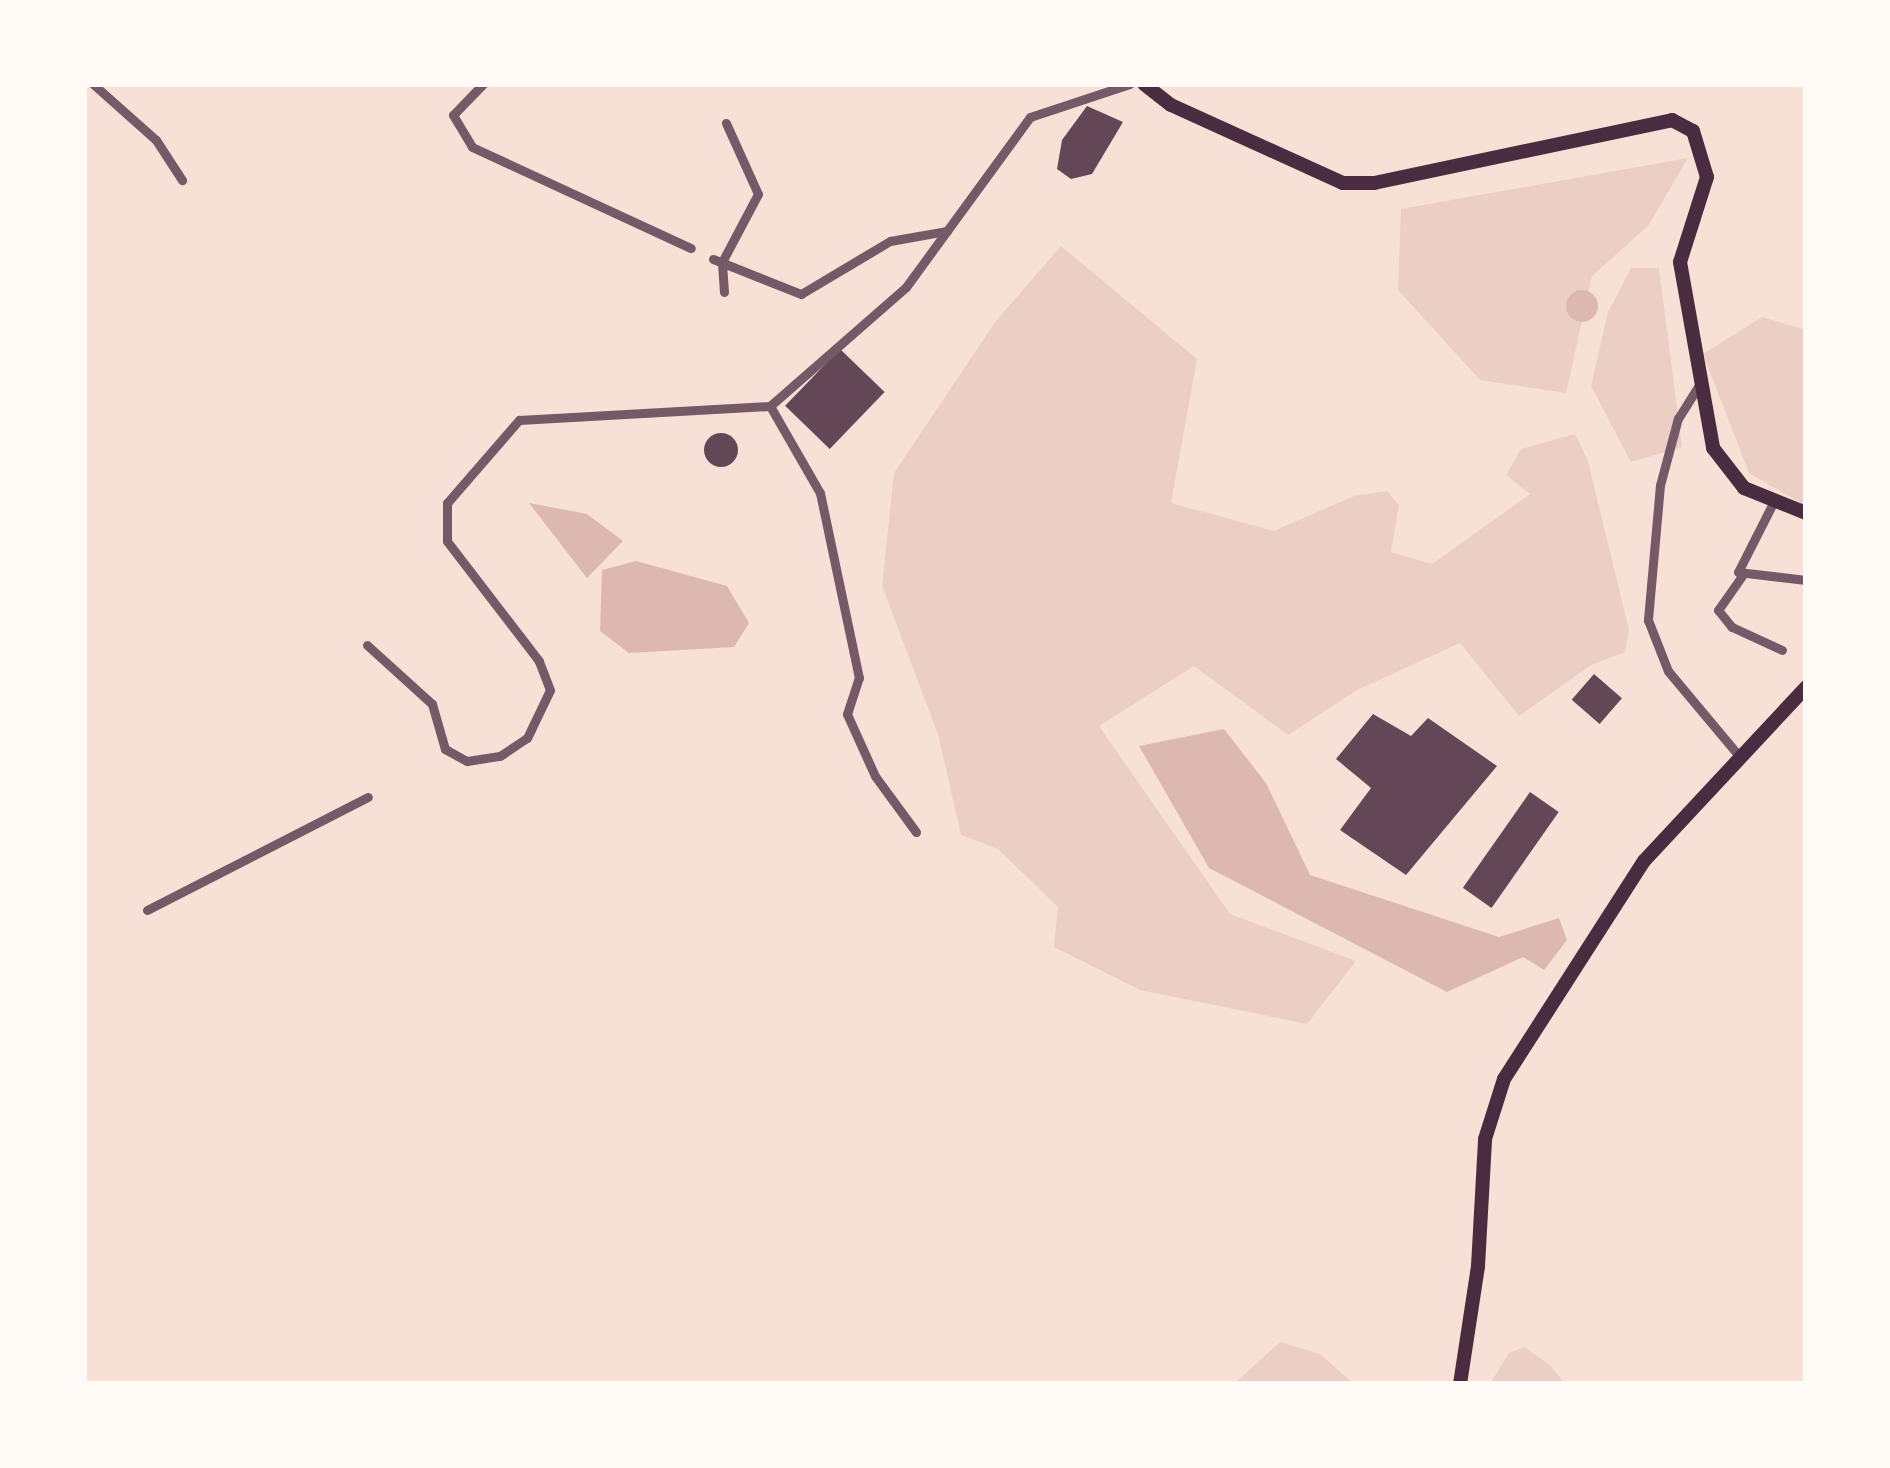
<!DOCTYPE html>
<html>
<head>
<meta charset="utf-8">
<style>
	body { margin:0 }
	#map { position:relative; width:1890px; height:1468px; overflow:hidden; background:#f7e1d7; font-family:Roboto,sans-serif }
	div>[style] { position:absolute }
	.green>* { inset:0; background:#ebcfc5 }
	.water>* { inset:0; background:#dcb8b0 }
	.round { border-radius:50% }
	.building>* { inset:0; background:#644757; transform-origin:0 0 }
	.minor>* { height:9px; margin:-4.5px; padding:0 4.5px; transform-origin:4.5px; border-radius:4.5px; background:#755966 }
	.secondary>* { height:14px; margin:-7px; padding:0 7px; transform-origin:7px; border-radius:7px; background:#4a2c40 }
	span { translate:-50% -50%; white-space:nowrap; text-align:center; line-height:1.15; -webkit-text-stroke:9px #fffaf5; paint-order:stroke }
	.frame { position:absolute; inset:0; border:87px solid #fffaf5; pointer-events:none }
</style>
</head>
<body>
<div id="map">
	<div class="green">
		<div style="clip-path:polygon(1688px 158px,1648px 226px,1592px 276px,1566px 393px,1480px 380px,1398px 290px,1401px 209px)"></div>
		<div style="clip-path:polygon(1061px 246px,1197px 359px,1171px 503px,1274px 531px,1354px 496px,1387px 491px,1399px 505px,1391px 552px,1432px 564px,1530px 494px,1506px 475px,1521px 449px,1575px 434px,1588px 461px,1629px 630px,1625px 652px,1591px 665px,1519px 716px,1460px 643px,1357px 690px,1288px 735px,1194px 666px,1099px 726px,1230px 914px,1356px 961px,1307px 1024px,1140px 990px,1054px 947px,1058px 907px,998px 849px,961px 835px,938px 734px,882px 586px,894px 473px,996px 321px)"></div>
		<div style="clip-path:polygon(1631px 268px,1659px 268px,1682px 447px,1631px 462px,1591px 386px,1608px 312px)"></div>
		<div style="clip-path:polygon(1762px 317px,1806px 330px,1804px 505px,1749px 473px,1703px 354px)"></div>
		<div style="clip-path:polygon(1280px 1342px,1320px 1354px,1354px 1384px,1234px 1384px)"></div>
		<div style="clip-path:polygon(1525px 1347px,1551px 1366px,1565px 1384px,1490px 1384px,1509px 1353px)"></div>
	</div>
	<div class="water">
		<div class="round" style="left:1566px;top:290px;width:32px;height:32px"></div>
		<div style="clip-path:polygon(529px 503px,587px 514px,623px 541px,587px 578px)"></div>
		<div style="clip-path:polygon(636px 561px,727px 586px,749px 623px,734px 647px,629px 653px,600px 631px,602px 570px)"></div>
		<div style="clip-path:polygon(1224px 729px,1266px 783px,1310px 875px,1499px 937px,1559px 918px,1567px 940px,1544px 970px,1523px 957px,1447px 992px,1209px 868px,1139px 746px)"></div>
	</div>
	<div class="building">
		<div style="clip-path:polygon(1087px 106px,1123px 122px,1092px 174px,1071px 179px,1057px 169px,1062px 140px)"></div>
		<div style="left:840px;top:349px;width:62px;height:79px;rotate:44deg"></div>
		<div class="round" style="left:704px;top:433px;width:34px;height:34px"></div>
		<div style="left:1594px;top:674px;width:37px;height:34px;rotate:41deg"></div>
		<div style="clip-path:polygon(1373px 714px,1411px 736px,1428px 718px,1497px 766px,1406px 875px,1340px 830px,1371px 788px,1336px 759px)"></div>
		<div style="left:1530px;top:792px;width:35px;height:117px;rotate:35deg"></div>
	</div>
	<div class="minor">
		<div style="left:93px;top:84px;width:84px;rotate:41.6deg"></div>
		<div style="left:156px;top:140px;width:48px;rotate:57deg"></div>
		<div style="left:483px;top:84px;width:43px;rotate:134.1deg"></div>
		<div style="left:453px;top:115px;width:37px;rotate:59deg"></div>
		<div style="left:472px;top:147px;width:241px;rotate:24.8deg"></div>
		<div style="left:713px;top:259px;width:95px;rotate:21.7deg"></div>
		<div style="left:801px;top:294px;width:104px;rotate:-30.8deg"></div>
		<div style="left:890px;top:241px;width:58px;rotate:-10deg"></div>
		<div style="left:724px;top:292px;width:30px;rotate:-94deg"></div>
		<div style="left:722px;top:262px;width:77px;rotate:-62.1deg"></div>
		<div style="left:758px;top:194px;width:78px;rotate:-114.3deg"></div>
		<div style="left:1699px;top:385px;width:39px;rotate:122deg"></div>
		<div style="left:1678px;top:418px;width:69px;rotate:105deg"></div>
		<div style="left:1660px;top:485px;width:136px;rotate:95.1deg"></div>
		<div style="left:1648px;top:620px;width:55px;rotate:68.6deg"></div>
		<div style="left:1668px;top:671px;width:111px;rotate:50.1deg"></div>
		<div style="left:1773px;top:503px;width:77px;rotate:116.9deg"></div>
		<div style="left:1738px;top:572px;width:68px;rotate:6.7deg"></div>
		<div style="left:1744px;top:573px;width:45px;rotate:125.1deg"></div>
		<div style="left:1718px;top:610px;width:22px;rotate:51deg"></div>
		<div style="left:1732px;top:627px;width:55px;rotate:24.7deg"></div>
		<div style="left:367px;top:645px;width:88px;rotate:42.2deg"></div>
		<div style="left:432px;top:704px;width:47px;rotate:73.9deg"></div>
		<div style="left:445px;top:749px;width:25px;rotate:29deg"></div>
		<div style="left:467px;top:761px;width:33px;rotate:-9deg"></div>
		<div style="left:500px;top:756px;width:32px;rotate:-34deg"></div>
		<div style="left:527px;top:738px;width:53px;rotate:-64.4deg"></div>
		<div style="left:550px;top:690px;width:31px;rotate:-111deg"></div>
		<div style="left:539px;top:661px;width:151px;rotate:-127.5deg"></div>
		<div style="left:447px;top:541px;width:38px;rotate:-90deg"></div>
		<div style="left:447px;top:503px;width:110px;rotate:-49.1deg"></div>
		<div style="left:519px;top:420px;width:251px;rotate:-3.2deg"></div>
		<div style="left:916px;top:832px;width:69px;rotate:-126.2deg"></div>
		<div style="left:875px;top:776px;width:68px;rotate:-114.3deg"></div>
		<div style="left:847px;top:714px;width:38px;rotate:-72deg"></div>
		<div style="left:859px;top:678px;width:189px;rotate:-101.9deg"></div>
		<div style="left:820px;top:493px;width:100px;rotate:-119.9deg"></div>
		<div style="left:770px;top:406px;width:181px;rotate:-41.2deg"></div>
		<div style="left:906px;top:287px;width:210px;rotate:-53.9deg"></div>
		<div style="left:1030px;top:117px;width:105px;rotate:-18.3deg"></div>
		<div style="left:147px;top:910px;width:248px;rotate:-27.1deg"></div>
	</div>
	<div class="secondary">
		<div style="left:1144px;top:84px;width:34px;rotate:38deg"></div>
		<div style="left:1171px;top:105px;width:189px;rotate:24.4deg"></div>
		<div style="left:1343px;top:183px;width:31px"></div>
		<div style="left:1374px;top:183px;width:305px;rotate:-11.9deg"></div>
		<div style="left:1672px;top:120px;width:24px;rotate:28deg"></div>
		<div style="left:1693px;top:131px;width:48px;rotate:73.1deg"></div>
		<div style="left:1707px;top:177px;width:89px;rotate:107.6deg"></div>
		<div style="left:1680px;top:262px;width:189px;rotate:79.9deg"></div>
		<div style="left:1713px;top:448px;width:51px;rotate:52.2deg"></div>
		<div style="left:1744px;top:488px;width:67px;rotate:22deg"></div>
		<div style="left:1460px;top:1384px;width:119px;rotate:-81.3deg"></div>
		<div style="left:1478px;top:1266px;width:127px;rotate:-86.8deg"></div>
		<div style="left:1485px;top:1139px;width:63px;rotate:-72.4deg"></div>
		<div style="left:1504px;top:1079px;width:259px;rotate:-57.3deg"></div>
		<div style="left:1644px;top:861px;width:238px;rotate:-47deg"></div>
	</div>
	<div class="frame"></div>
</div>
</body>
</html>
